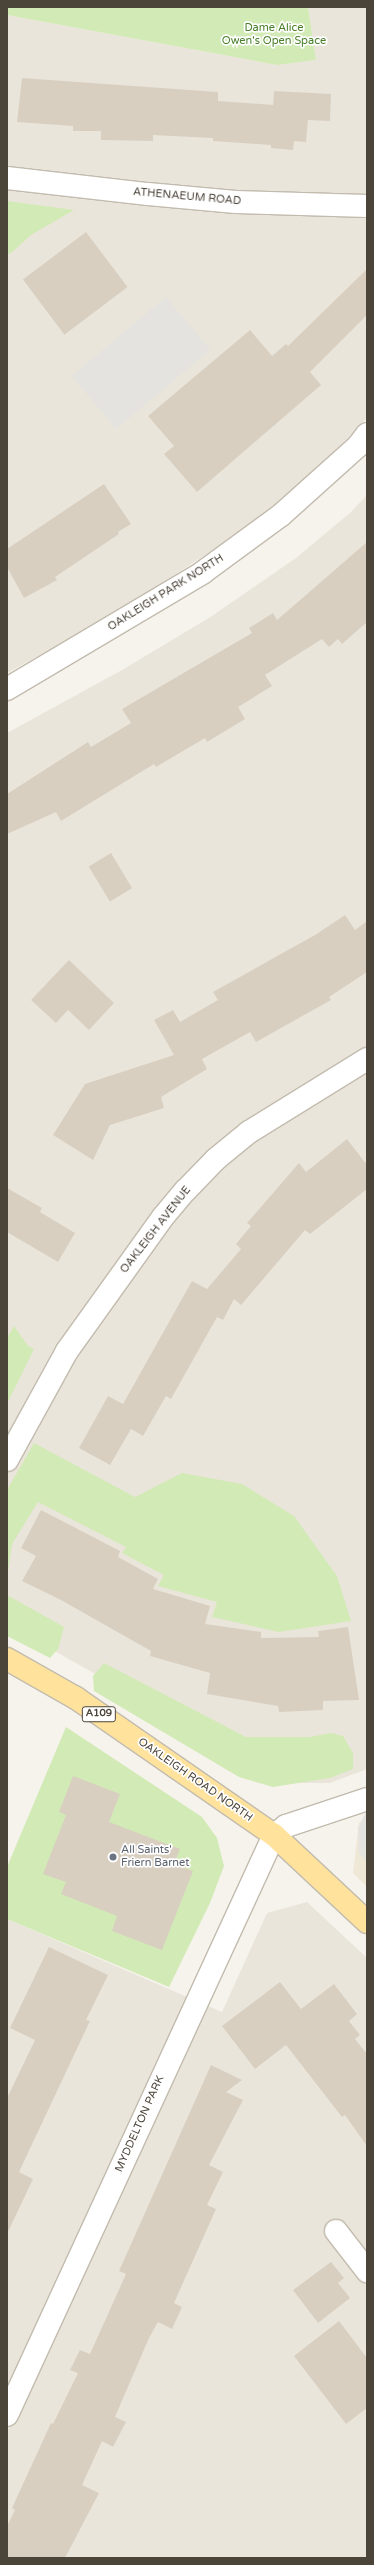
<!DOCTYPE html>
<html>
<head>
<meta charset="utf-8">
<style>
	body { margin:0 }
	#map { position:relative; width:374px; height:2565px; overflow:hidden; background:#f6f3ec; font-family:"Varela Round",sans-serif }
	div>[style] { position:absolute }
	.residential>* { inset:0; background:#eae5da }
	.education>* { inset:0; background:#efe8d6 }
	.green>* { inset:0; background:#d2eab5 }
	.parking>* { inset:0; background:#e5e3e0; transform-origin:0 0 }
	.building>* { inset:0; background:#d8cfc1; transform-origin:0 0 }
	.roads { filter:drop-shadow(1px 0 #c2bbae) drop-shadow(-1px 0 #c2bbae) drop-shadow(0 1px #c2bbae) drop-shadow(0 -1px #c2bbae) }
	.minor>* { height:22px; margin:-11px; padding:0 11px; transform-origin:11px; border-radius:11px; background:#fff }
	.major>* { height:22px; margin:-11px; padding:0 11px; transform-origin:11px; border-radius:11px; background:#ffe39c }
	.dots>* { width:11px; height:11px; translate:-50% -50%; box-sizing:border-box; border:2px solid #fff; border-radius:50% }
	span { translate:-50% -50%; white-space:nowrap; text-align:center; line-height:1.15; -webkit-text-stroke:3.5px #fff; paint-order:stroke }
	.shield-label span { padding:1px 3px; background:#fff; border:1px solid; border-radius:3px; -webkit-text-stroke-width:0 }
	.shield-label { font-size:10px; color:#4b4439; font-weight:700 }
	.park-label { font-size:11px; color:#4a7f2a }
	.street-label { font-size:11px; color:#4b4439 }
	.worship-label { font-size:11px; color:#5b616d }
	.left { translate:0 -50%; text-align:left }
	.frame { position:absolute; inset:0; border:8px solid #4b4439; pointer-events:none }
</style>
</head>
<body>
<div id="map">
	<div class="residential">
		<div style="clip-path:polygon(308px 7px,367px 7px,367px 418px,315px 473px,234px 536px,113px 615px,7px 673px,7px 15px,277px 65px,316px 60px)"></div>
		<div style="clip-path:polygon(367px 495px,367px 1769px,330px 1783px,288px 1783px,7px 1624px,7px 733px,122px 670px,212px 616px,296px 558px,351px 512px)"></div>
		<div style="clip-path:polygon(307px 1902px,367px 1958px,367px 2558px,7px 2558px,7px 1919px,222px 2012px,267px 1913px)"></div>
	</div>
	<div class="education">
		<div style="clip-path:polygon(367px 1819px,367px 1887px,353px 1873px,359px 1822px)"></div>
	</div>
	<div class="green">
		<div style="clip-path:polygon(7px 7px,308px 7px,316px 60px,277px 65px,7px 15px)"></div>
		<div style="clip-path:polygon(7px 201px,74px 210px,31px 235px,10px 254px,7px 253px)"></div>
		<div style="clip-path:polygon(14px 1326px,28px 1346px,34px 1349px,7px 1404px,7px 1338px)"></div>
		<div style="clip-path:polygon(34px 1443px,135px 1497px,182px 1473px,242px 1484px,294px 1516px,337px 1576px,351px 1621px,279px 1632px,212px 1617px,217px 1602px,158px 1586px,164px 1575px,122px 1553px,126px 1547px,38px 1502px,12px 1544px,7px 1579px,7px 1490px)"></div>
		<div style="clip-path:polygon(7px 1595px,64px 1627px,58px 1649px,50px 1658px,7px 1636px)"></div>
		<div style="clip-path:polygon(104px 1663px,246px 1737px,310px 1737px,331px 1733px,343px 1736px,353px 1753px,353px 1769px,330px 1778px,273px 1787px,239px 1777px,94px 1691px,93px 1676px)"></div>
		<div style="clip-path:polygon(66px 1727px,202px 1817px,217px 1838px,224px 1866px,210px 1903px,169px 1987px,7px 1919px,7px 1867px)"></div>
	</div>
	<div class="parking">
		<div style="left:166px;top:297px;width:69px;height:123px;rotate:50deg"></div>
		<div style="clip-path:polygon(367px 1810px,367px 1862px,359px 1853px,358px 1828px)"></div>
	</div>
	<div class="building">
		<div style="clip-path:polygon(22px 78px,218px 92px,218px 101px,273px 105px,274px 91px,331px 94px,330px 121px,308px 120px,306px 142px,294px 141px,293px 150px,271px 148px,271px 145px,213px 141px,213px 138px,153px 135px,153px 141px,101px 140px,101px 131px,73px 131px,73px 126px,17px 122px)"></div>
		<div style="left:86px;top:232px;width:69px;height:79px;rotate:53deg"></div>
		<div style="clip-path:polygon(367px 269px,367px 315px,310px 372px,321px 385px,197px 492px,164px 454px,174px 446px,148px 416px,250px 330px,272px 356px,286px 344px,288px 346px)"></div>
		<div style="clip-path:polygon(104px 484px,131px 524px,118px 532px,119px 534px,55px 577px,57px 580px,24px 598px,7px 567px,7px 549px)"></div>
		<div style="clip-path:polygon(367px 542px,367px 622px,342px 644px,338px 639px,329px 647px,322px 639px,265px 675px,272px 686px,238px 707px,245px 719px,207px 742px,205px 738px,156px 767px,154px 764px,61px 821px,56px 812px,7px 834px,7px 794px,88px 742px,91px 747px,131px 723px,122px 709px,252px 633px,249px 628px,273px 613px,277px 620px)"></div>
		<div style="left:111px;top:853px;width:41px;height:26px;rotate:59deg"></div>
		<div style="clip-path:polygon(345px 915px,355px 930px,367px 921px,367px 972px,329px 997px,331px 1000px,256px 1042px,250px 1032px,202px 1059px,207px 1069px,161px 1097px,164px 1108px,110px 1125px,93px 1160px,53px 1135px,85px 1084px,174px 1055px,154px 1020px,173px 1010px,180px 1022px,218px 1000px,213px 992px,315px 935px)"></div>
		<div style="clip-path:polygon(69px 960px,114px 1003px,89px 1030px,68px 1010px,56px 1023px,31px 1000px)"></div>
		<div style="clip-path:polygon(347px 1139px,367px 1165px,367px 1189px,310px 1234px,305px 1230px,241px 1305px,234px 1299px,223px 1320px,217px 1317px,171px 1399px,166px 1396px,143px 1436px,131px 1429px,110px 1465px,79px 1448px,108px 1396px,123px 1404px,192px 1281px,207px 1289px,241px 1249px,236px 1244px,251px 1226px,247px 1223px,299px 1163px,306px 1172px)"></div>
		<div style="clip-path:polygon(7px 1188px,42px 1208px,40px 1212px,75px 1233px,58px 1262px,7px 1232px)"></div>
		<div style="clip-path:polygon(41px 1510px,120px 1551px,118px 1557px,158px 1579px,153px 1589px,210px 1606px,205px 1624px,261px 1632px,261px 1638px,319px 1637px,318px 1631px,348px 1627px,359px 1700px,323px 1701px,323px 1710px,279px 1712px,278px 1706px,207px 1694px,210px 1673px,150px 1656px,151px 1651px,61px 1600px,22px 1581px,36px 1556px,21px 1548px)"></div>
		<div style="clip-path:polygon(73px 1776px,120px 1794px,109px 1822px,180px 1849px,174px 1864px,193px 1871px,162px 1950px,112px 1931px,117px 1916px,61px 1894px,66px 1882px,43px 1874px,66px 1815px,59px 1812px)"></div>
		<div style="clip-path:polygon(49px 1947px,108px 1975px,86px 2020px,90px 2021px,19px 2172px,33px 2179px,7px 2234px,7px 2098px,35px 2040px,10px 2028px)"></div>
		<div style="clip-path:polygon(280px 1982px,301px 2009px,334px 1984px,357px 2014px,349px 2021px,360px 2035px,355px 2039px,367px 2054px,367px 2146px,345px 2115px,342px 2117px,286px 2045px,255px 2069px,222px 2026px)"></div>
		<div style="clip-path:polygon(211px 2065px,242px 2080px,226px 2092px,243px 2100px,209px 2165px,223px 2172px,207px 2205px,216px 2209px,174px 2303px,182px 2307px,172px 2329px,158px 2322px,149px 2338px,115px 2417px,126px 2422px,113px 2447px,102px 2441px,82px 2485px,99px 2493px,65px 2558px,7px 2558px,7px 2526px,15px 2510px,12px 2508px,51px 2423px,53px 2424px,78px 2373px,70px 2370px,80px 2350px,90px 2354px,126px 2274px,119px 2271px)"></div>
		<div style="clip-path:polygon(331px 2262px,344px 2278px,338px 2283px,350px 2298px,318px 2323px,293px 2290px)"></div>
		<div style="clip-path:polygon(339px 2321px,367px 2358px,367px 2408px,346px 2424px,294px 2356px)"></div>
	</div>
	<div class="roads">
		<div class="minor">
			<div style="left:7px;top:178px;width:142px;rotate:6.5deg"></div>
			<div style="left:148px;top:194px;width:88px;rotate:5.2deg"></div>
			<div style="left:236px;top:202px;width:131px;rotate:1.7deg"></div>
			<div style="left:7px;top:689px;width:227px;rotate:-30.7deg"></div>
			<div style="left:202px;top:573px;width:97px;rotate:-36.2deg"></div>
			<div style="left:280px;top:516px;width:105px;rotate:-41.9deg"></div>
			<div style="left:358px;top:446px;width:15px;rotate:-53deg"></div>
			<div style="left:7px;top:1460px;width:124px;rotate:-61.2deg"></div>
			<div style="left:67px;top:1351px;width:165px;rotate:-54.4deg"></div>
			<div style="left:163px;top:1217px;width:35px;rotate:-50deg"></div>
			<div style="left:186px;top:1190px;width:43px;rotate:-45.9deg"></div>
			<div style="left:216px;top:1159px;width:43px;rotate:-39.3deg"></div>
			<div style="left:249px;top:1132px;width:139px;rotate:-31.7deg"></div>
			<div style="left:336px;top:2231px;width:51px;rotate:52.2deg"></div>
			<div style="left:7px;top:2415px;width:639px;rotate:-65.28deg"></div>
			<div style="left:274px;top:1835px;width:15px;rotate:-37deg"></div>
			<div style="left:286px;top:1826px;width:85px;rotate:-18.4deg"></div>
		</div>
		<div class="major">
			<div style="left:7px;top:1659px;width:79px;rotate:29.5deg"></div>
			<div style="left:76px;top:1698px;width:241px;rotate:34.7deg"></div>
			<div style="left:274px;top:1835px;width:127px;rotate:43.1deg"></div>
		</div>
	</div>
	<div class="dots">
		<div style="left:113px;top:1857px;background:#6b7280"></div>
	</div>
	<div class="shield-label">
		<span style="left:99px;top:1714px">A109</span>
	</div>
	<div class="park-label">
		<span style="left:274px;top:35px">Dame Alice<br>Owen's Open Space</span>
	</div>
	<div class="street-label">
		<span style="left:187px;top:197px;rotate:5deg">ATHENAEUM ROAD</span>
		<span style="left:166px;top:593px;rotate:-32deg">OAKLEIGH PARK NORTH</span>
		<span style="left:156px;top:1230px;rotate:-52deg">OAKLEIGH AVENUE</span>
		<span style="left:195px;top:1780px;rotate:35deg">OAKLEIGH ROAD NORTH</span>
		<span style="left:140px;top:2124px;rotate:-66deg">MYDDELTON PARK</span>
	</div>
	<div class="worship-label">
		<span class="left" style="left:121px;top:1857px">All Saints'<br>Friern Barnet</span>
	</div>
	<div class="frame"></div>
</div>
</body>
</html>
